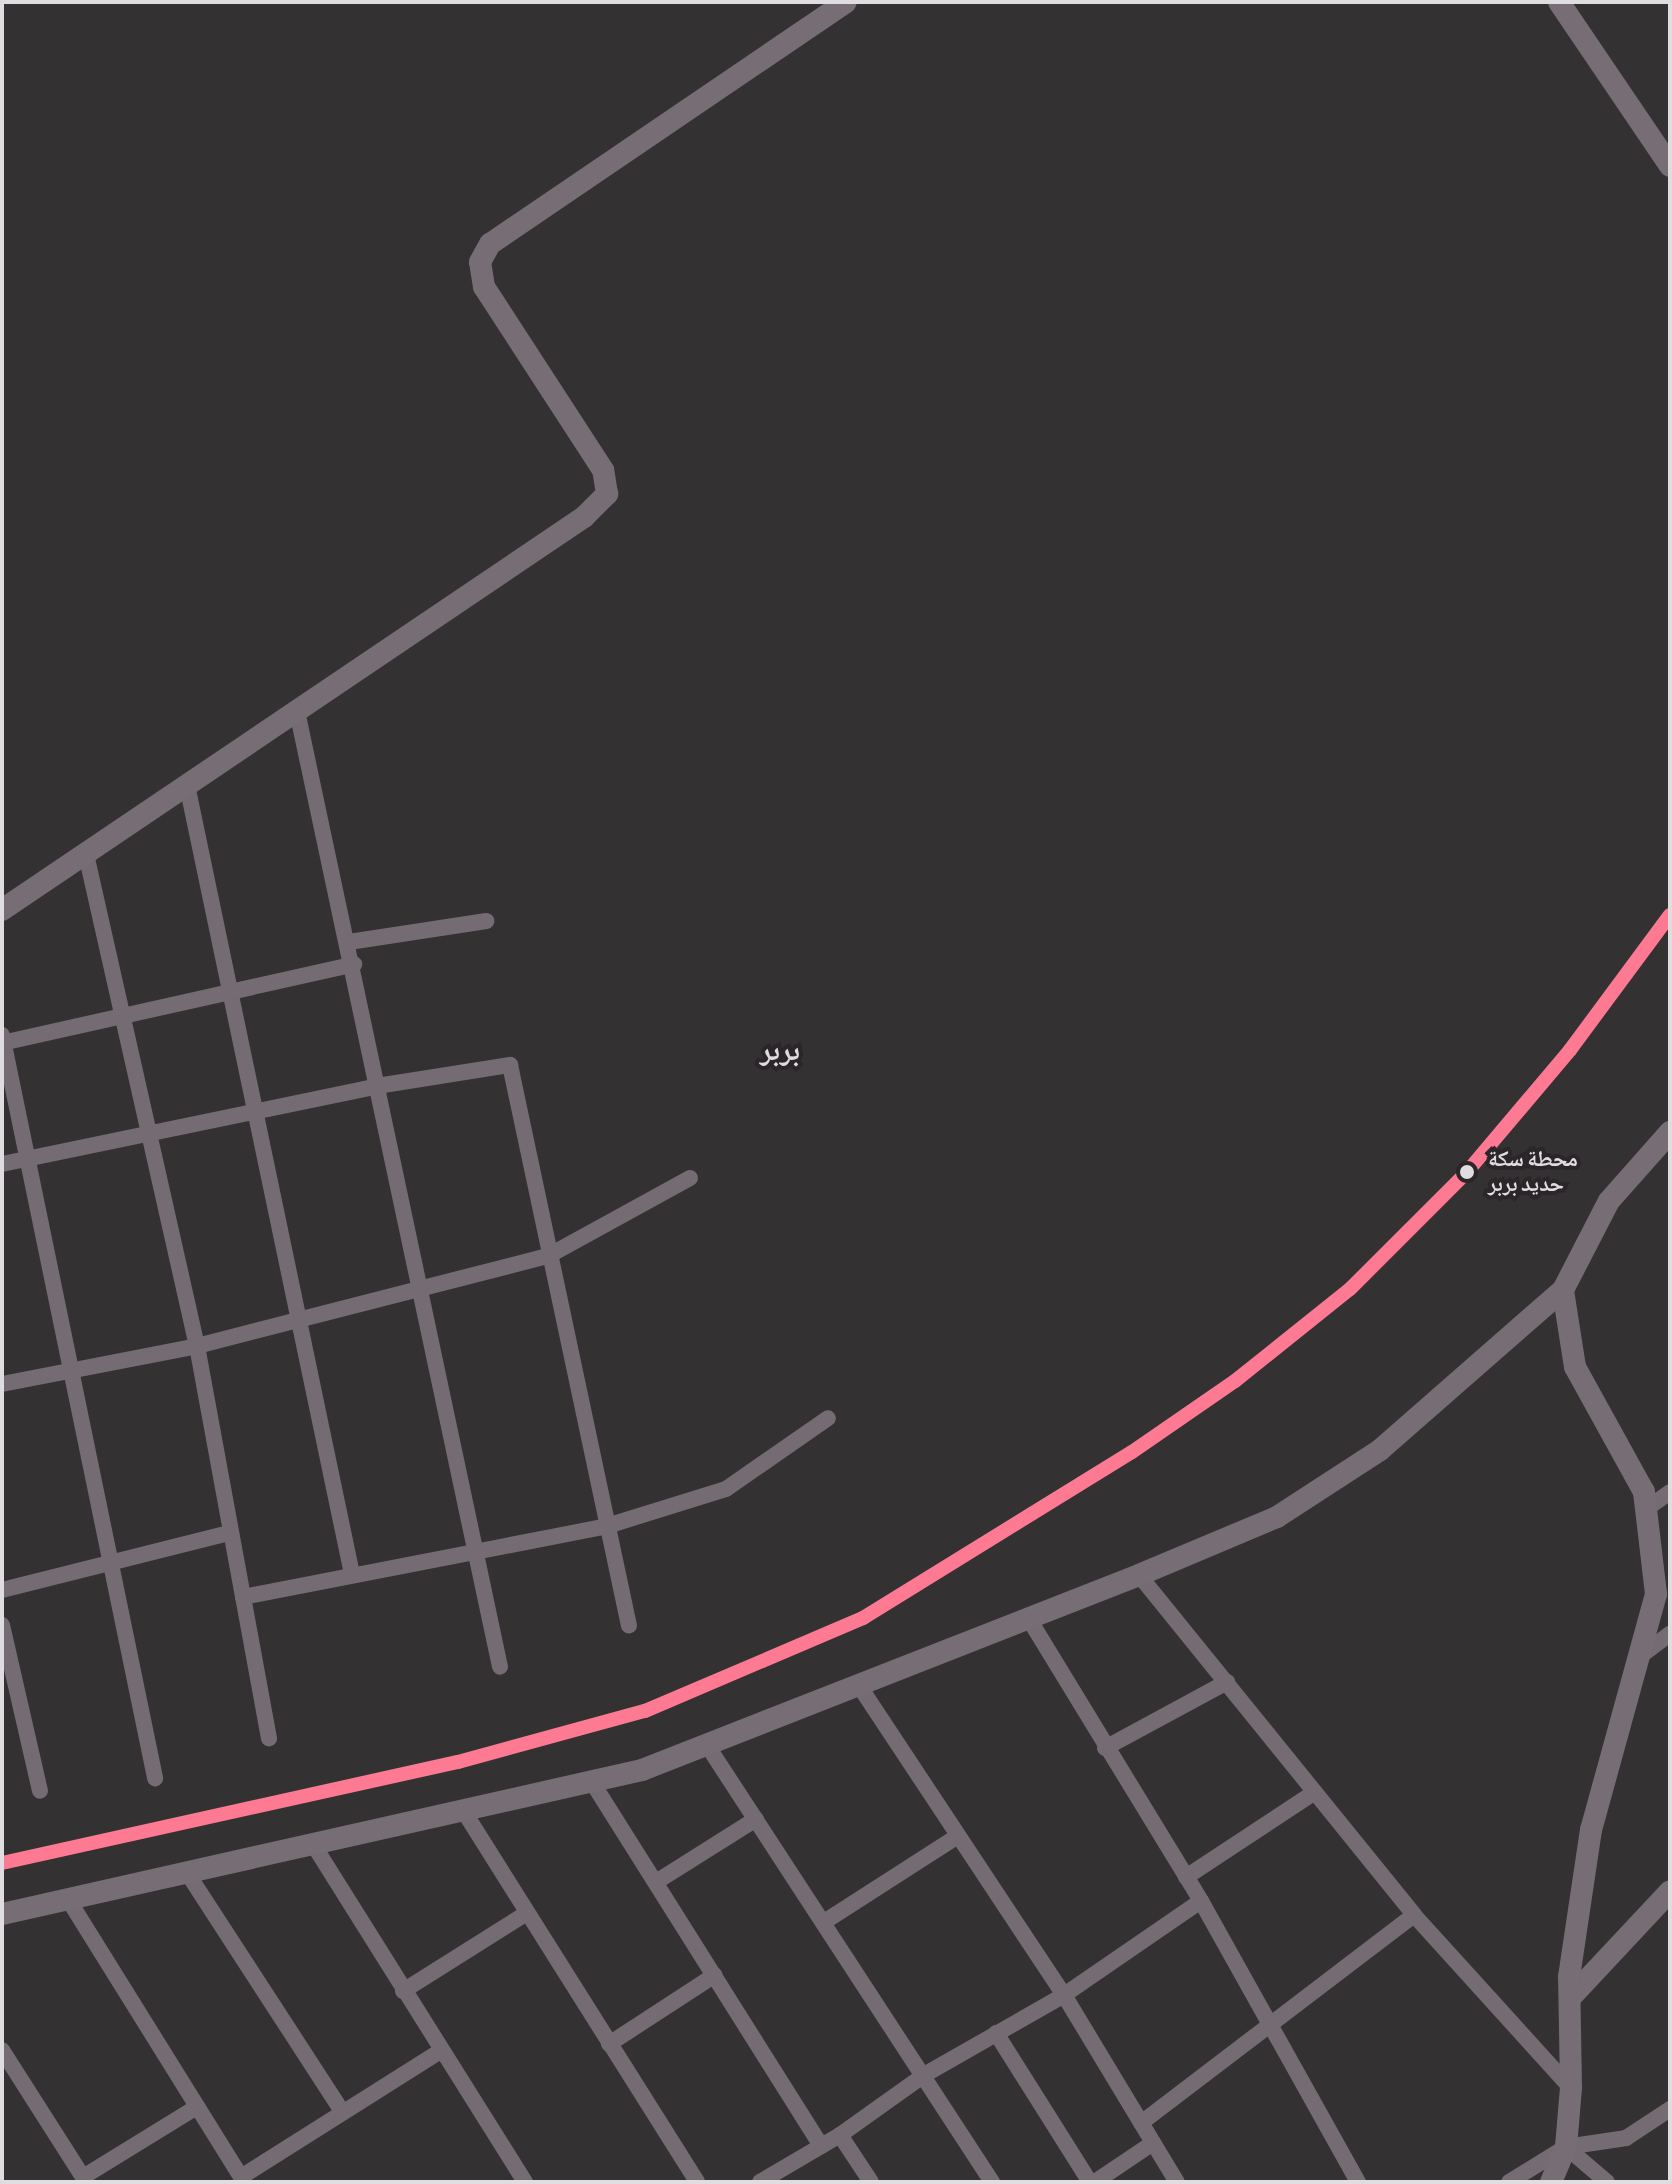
<!DOCTYPE html>
<html>
<head>
<meta charset="utf-8">
<style>
	body { margin:0 }
	#map { position:relative; width:1672px; height:2184px; overflow:hidden; background:#333132; font-family:"Sofia Sans Condensed","Noto Naskh Arabic",sans-serif }
	div>[style] { position:absolute }
	.street>* { height:16px; margin:-8px; padding:0 8px; transform-origin:8px; border-radius:8px; background:#746c72 }
	.secondary>* { height:22px; margin:-11px; padding:0 11px; transform-origin:11px; border-radius:11px; background:#776d74 }
	.rail-1>* { height:14px; margin:-7px; padding:0 7px; transform-origin:7px; border-radius:7px; background:#fe7a93 }
	.dots>* { width:22px; height:22px; translate:-50% -50%; box-sizing:border-box; border:4px solid #2a2629; border-radius:50% }
	span { translate:-50% -50%; white-space:nowrap; text-align:center; line-height:1.15; -webkit-text-stroke:8px #2a2629; paint-order:stroke }
	.stop-label { font-size:22px; color:#dfdddf; font-weight:700 }
	.left { translate:0 -50%; text-align:left }
	.district-label { font-size:30px; color:#e0dbdf; font-weight:700 }
	.frame { position:absolute; inset:0; border:4px solid #dfdddf; pointer-events:none }
</style>
</head>
<body>
<div id="map">
	<div class="street">
		<div style="left:297px;top:711px;width:977px;rotate:78.01deg"></div>
		<div style="left:187px;top:785px;width:806px;rotate:78.19deg"></div>
		<div style="left:86px;top:854px;width:504px;rotate:77.29deg"></div>
		<div style="left:197px;top:1346px;width:399px;rotate:79.6deg"></div>
		<div style="left:349px;top:942px;width:139px;rotate:-8.7deg"></div>
		<div style="left:2px;top:1035px;width:759px;rotate:78.36deg"></div>
		<div style="left:2px;top:1043px;width:361px;rotate:-12.6deg"></div>
		<div style="left:2px;top:1164px;width:383px;rotate:-11.7deg"></div>
		<div style="left:377px;top:1086px;width:135px;rotate:-9deg"></div>
		<div style="left:510px;top:1065px;width:573px;rotate:78.02deg"></div>
		<div style="left:2px;top:1384px;width:199px;rotate:-11deg"></div>
		<div style="left:197px;top:1346px;width:362px;rotate:-14.4deg"></div>
		<div style="left:548px;top:1256px;width:162px;rotate:-28.8deg"></div>
		<div style="left:1646px;top:1509px;width:29px;rotate:-35deg"></div>
		<div style="left:1139px;top:1575px;width:437px;rotate:51deg"></div>
		<div style="left:1414px;top:1915px;width:234px;rotate:47.8deg"></div>
		<div style="left:2px;top:1590px;width:234px;rotate:-14.1deg"></div>
		<div style="left:243px;top:1597px;width:371px;rotate:-11deg"></div>
		<div style="left:607px;top:1526px;width:125px;rotate:-17.3deg"></div>
		<div style="left:726px;top:1489px;width:124px;rotate:-34.8deg"></div>
		<div style="left:1029px;top:1619px;width:330px;rotate:58.6deg"></div>
		<div style="left:1201px;top:1901px;width:322px;rotate:60.8deg"></div>
		<div style="left:2px;top:1625px;width:170px;rotate:77.1deg"></div>
		<div style="left:1639px;top:1657px;width:39px;rotate:-37deg"></div>
		<div style="left:860px;top:1687px;width:369px;rotate:56.5deg"></div>
		<div style="left:1064px;top:1995px;width:218px;rotate:58.9deg"></div>
		<div style="left:707px;top:1745px;width:522px;rotate:56.89deg"></div>
		<div style="left:1105px;top:1748px;width:139px;rotate:-28.4deg"></div>
		<div style="left:592px;top:1782px;width:430px;rotate:57.8deg"></div>
		<div style="left:463px;top:1810px;width:439px;rotate:57.8deg"></div>
		<div style="left:313px;top:1844px;width:399px;rotate:57.9deg"></div>
		<div style="left:186px;top:1871px;width:288px;rotate:57deg"></div>
		<div style="left:1186px;top:1877px;width:154px;rotate:-33.4deg"></div>
		<div style="left:656px;top:1882px;width:118px;rotate:-32.2deg"></div>
		<div style="left:68px;top:1899px;width:333px;rotate:58.1deg"></div>
		<div style="left:824px;top:1922px;width:159px;rotate:-32.7deg"></div>
		<div style="left:403px;top:1991px;width:146px;rotate:-32.2deg"></div>
		<div style="left:996px;top:2033px;width:176px;rotate:57.8deg"></div>
		<div style="left:609px;top:2044px;width:126px;rotate:-33.1deg"></div>
		<div style="left:2px;top:2050px;width:156px;rotate:57.5deg"></div>
		<div style="left:1141px;top:2123px;width:343px;rotate:-37.3deg"></div>
		<div style="left:840px;top:2135px;width:56px;rotate:56.6deg"></div>
		<div style="left:1566px;top:2147px;width:54px;rotate:40.5deg"></div>
		<div style="left:83px;top:2177px;width:134px;rotate:-31.6deg"></div>
		<div style="left:241px;top:2177px;width:236px;rotate:-32.3deg"></div>
		<div style="left:760px;top:2182px;width:93px;rotate:-30.4deg"></div>
		<div style="left:840px;top:2135px;width:103px;rotate:-35.5deg"></div>
		<div style="left:924px;top:2075px;width:161px;rotate:-29.7deg"></div>
		<div style="left:1064px;top:1995px;width:166px;rotate:-34.5deg"></div>
		<div style="left:1095px;top:2182px;width:70px;rotate:-33.9deg"></div>
		<div style="left:1509px;top:2182px;width:67px;rotate:-31.6deg"></div>
		<div style="left:1566px;top:2147px;width:61px;rotate:-8.5deg"></div>
		<div style="left:1626px;top:2138px;width:53px;rotate:-33.4deg"></div>
	</div>
	<div class="secondary">
		<div style="left:1559px;top:2px;width:198px;rotate:55.9deg"></div>
		<div style="left:2px;top:910px;width:702px;rotate:-34.03deg"></div>
		<div style="left:584px;top:517px;width:33px;rotate:-45deg"></div>
		<div style="left:607px;top:494px;width:24px;rotate:-99deg"></div>
		<div style="left:603px;top:470px;width:218px;rotate:-123deg"></div>
		<div style="left:484px;top:287px;width:25px;rotate:-99deg"></div>
		<div style="left:480px;top:262px;width:21px;rotate:-61deg"></div>
		<div style="left:490px;top:244px;width:430px;rotate:-34.2deg"></div>
		<div style="left:2px;top:1914px;width:656px;rotate:-12.68deg"></div>
		<div style="left:642px;top:1770px;width:534px;rotate:-21.42deg"></div>
		<div style="left:1139px;top:1575px;width:150px;rotate:-22.8deg"></div>
		<div style="left:1277px;top:1517px;width:123px;rotate:-33deg"></div>
		<div style="left:1380px;top:1450px;width:243px;rotate:-41.2deg"></div>
		<div style="left:1570px;top:1998px;width:146px;rotate:-46.9deg"></div>
		<div style="left:1551px;top:2182px;width:38px;rotate:-67deg"></div>
		<div style="left:1566px;top:2147px;width:59px;rotate:-85.2deg"></div>
		<div style="left:1571px;top:2088px;width:111px;rotate:-91deg"></div>
		<div style="left:1569px;top:1977px;width:149px;rotate:-81.5deg"></div>
		<div style="left:1591px;top:1830px;width:245px;rotate:-74.6deg"></div>
		<div style="left:1656px;top:1594px;width:103px;rotate:-96.7deg"></div>
		<div style="left:1644px;top:1492px;width:143px;rotate:-118.9deg"></div>
		<div style="left:1575px;top:1367px;width:78px;rotate:-98.9deg"></div>
		<div style="left:1563px;top:1290px;width:100px;rotate:-62.7deg"></div>
		<div style="left:1609px;top:1201px;width:92px;rotate:-48.5deg"></div>
	</div>
	<div class="rail-1">
		<div style="left:2px;top:1863px;width:467px;rotate:-12.5deg"></div>
		<div style="left:458px;top:1762px;width:194px;rotate:-15.3deg"></div>
		<div style="left:645px;top:1711px;width:237px;rotate:-23.1deg"></div>
		<div style="left:863px;top:1618px;width:316px;rotate:-31.7deg"></div>
		<div style="left:1132px;top:1452px;width:125px;rotate:-34.6deg"></div>
		<div style="left:1235px;top:1381px;width:147px;rotate:-38.7deg"></div>
		<div style="left:1350px;top:1289px;width:165px;rotate:-45deg"></div>
		<div style="left:1467px;top:1172px;width:160px;rotate:-49.8deg"></div>
		<div style="left:1570px;top:1050px;width:168px;rotate:-53.5deg"></div>
	</div>
	<div class="dots">
		<div style="left:1467px;top:1172px;background:#dfdddf"></div>
	</div>
	<div class="stop-label">
		<span class="left" style="left:1488px;top:1172px">محطة سكة<br>حديد بربر</span>
	</div>
	<div class="district-label">
		<span style="left:780px;top:1051px">بربر</span>
	</div>
	<div class="frame"></div>
</div>
</body>
</html>
